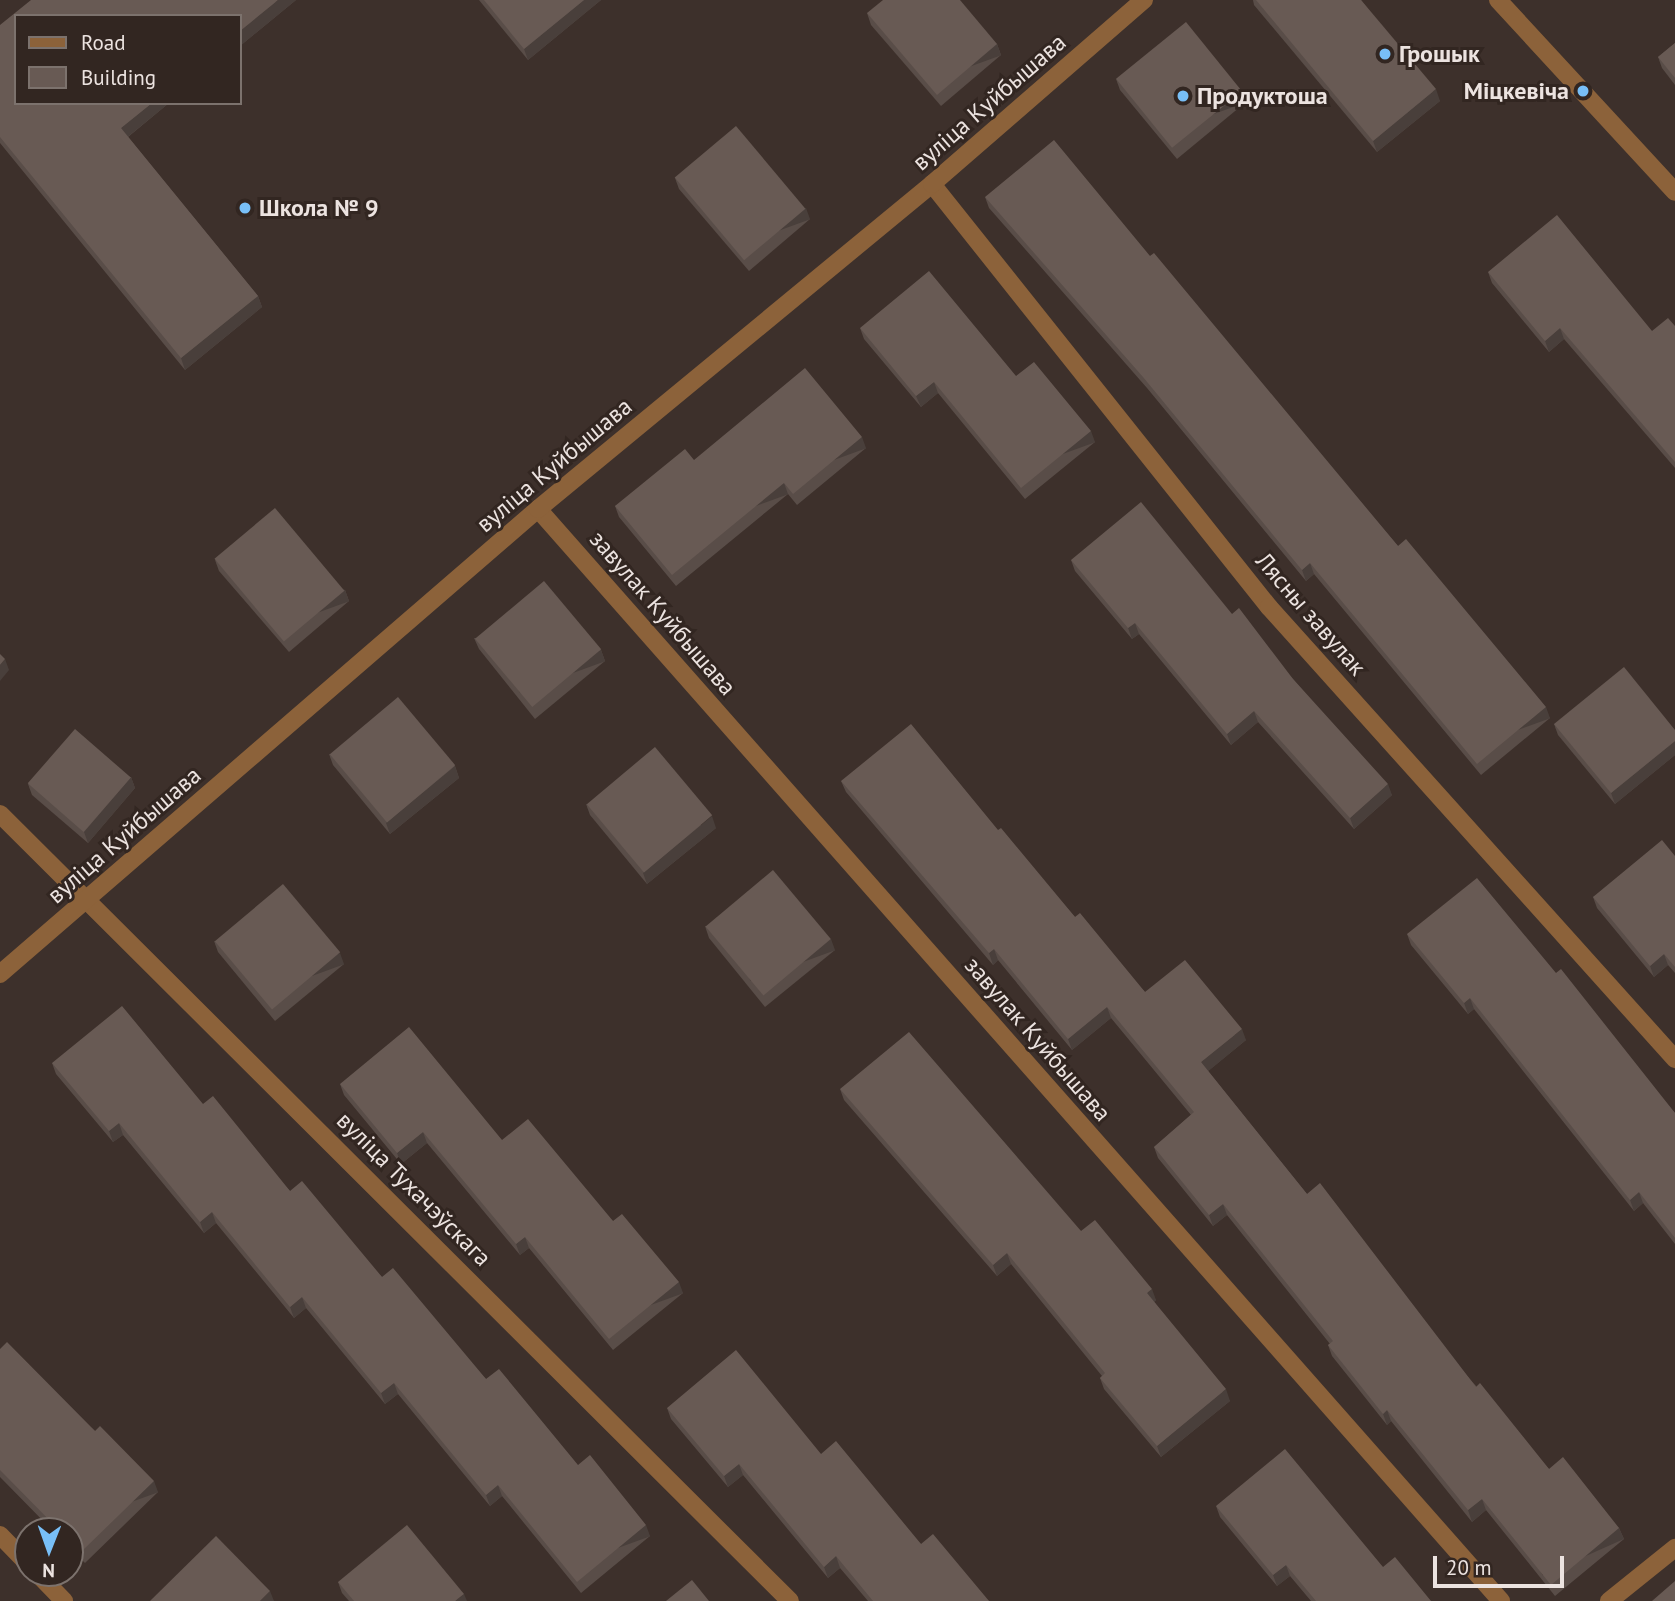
<!DOCTYPE html>
<html>
<head>
<meta charset="utf-8">
<style>
	body { margin:0 }
	#map { position:relative; width:1675px; height:1601px; overflow:hidden; background:#3d302b; font-family:"PT Sans",sans-serif }
	div>[style] { position:absolute }
	.minor>* { height:18px; margin:-9px; padding:0 9px; transform-origin:9px; border-radius:9px; background:#8c623a }
	.wall>* { inset:0; background:#594d48 }
	.shaded-wall>* { inset:0; background:#493f3b; transform-origin:0 0 }
	.building>* { inset:0; background:#685a54; transform-origin:0 0 }
	.dots>* { width:19px; height:19px; translate:-50% -50%; box-sizing:border-box; border:4px solid #322621; border-radius:50% }
	span { translate:-50% -50%; white-space:nowrap; text-align:center; line-height:1.15; -webkit-text-stroke:6px #322621; paint-order:stroke }
	.poi-label { font-size:24px; color:#ece3e0; font-weight:700 }
	.left { translate:0 -50%; text-align:left }
	.right { translate:-100% -50%; text-align:right }
	.street-label { font-size:24px; color:#ece3e0 }
	.legend { position:absolute; left:14px; top:14px; width:228px; height:91px; box-sizing:border-box; background:#322621; border:2px solid #7c726d; margin:0; padding:9px 12px; list-style:none; font-size:21px; color:#ece3e0 }
	.legend li { display:flex; align-items:center; gap:14px; height:35px }
	.legend b { width:35px; border:2px solid #7c726d }
	.north { position:absolute; left:14px; top:1517px; width:70px; height:70px; box-sizing:border-box; background:#322621; border:2px solid #7c726d; border-radius:50%; rotate:181deg; font-size:19px; font-weight:700; line-height:28px; text-align:center; color:#ece3e0 }
	.north::after { content:''; display:block; margin:auto; width:24px; height:32px; background:#78bff7; clip-path:polygon(50% 0,100% 100%,50% 72%,0 100%) }
	.scale { position:absolute; left:1433px; top:1556px; width:131px; height:32px; box-sizing:border-box; border:4px solid #ece3e0; border-top:0; padding-left:9px; font-size:21px; line-height:24px; white-space:nowrap; color:#ece3e0; -webkit-text-stroke:5px #322621; paint-order:stroke }
</style>
</head>
<body>
<div id="map">
	<div class="minor">
		<div style="left:1498px;top:0;width:261px;rotate:47.3deg"></div>
		<div style="left:932px;top:184px;width:541px;rotate:51.46deg"></div>
		<div style="left:1269px;top:607px;width:608px;rotate:48.07deg"></div>
		<div style="left:538px;top:509px;width:1456px;rotate:48.59deg"></div>
		<div style="left:0;top:814px;width:1115px;rotate:44.89deg"></div>
		<div style="left:0;top:974px;width:711px;rotate:-40.84deg"></div>
		<div style="left:538px;top:509px;width:511px;rotate:-39.52deg"></div>
		<div style="left:932px;top:184px;width:281px;rotate:-41deg"></div>
		<div style="left:0;top:1535px;width:40px;rotate:46deg"></div>
		<div style="left:37px;top:1573px;width:39px;rotate:46deg"></div>
		<div style="left:1609px;top:1601px;width:85px;rotate:-38.8deg"></div>
	</div>
	<div class="wall">
		<div style="clip-path:polygon(296px 0,240px 46px,240px 16px,16px 103px,169px 103px,128px 137px,258px 296px,262px 307px,185px 370px,0 143px,0 25px)"></div>
		<div style="clip-path:polygon(479px 0,601px 0,528px 60px)"></div>
		<div style="clip-path:polygon(1253px 0,1361px 0,1440px 101px,1377px 152px,1254px 5px)"></div>
		<div style="clip-path:polygon(867px 13px,997px 44px,1001px 55px,941px 106px,871px 25px)"></div>
		<div style="clip-path:polygon(1675px 43px,1675px 85px,1662px 68px,1658px 57px)"></div>
		<div style="clip-path:polygon(1116px 79px,1246px 102px,1177px 159px,1120px 90px)"></div>
		<div style="clip-path:polygon(675px 178px,810px 219px,749px 271px,679px 189px)"></div>
		<div style="clip-path:polygon(985px 197px,1150px 256px,1398px 546px,1550px 718px,1481px 775px,1314px 574px,1306px 581px,1147px 388px,989px 208px)"></div>
		<div style="clip-path:polygon(1488px 272px,1652px 331px,1675px 326px,1675px 468px,1564px 339px,1549px 352px,1492px 283px)"></div>
		<div style="clip-path:polygon(860px 328px,1016px 376px,1095px 442px,1025px 499px,938px 393px,921px 407px,864px 339px)"></div>
		<div style="clip-path:polygon(866px 448px,797px 505px,788px 494px,676px 586px,619px 517px,615px 506px,694px 460px)"></div>
		<div style="clip-path:polygon(215px 560px,345px 590px,349px 601px,289px 652px,219px 571px)"></div>
		<div style="clip-path:polygon(1071px 560px,1232px 614px,1293px 679px,1392px 795px,1354px 829px,1258px 722px,1231px 745px,1139px 634px,1132px 639px,1075px 571px)"></div>
		<div style="clip-path:polygon(474px 638px,601px 650px,605px 661px,535px 719px,479px 649px)"></div>
		<div style="clip-path:polygon(1554px 724px,1675px 730px,1675px 755px,1615px 804px,1558px 735px)"></div>
		<div style="clip-path:polygon(329px 754px,455px 766px,459px 778px,390px 834px,333px 765px)"></div>
		<div style="clip-path:polygon(131px 777px,135px 788px,88px 843px,32px 795px,28px 784px)"></div>
		<div style="clip-path:polygon(841px 781px,998px 830px,1075px 917px,1145px 992px,1246px 1040px,1208px 1071px,1307px 1194px,1549px 1469px,1619px 1528px,1624px 1539px,1555px 1596px,1486px 1510px,1472px 1522px,1391px 1421px,1387px 1425px,1332px 1356px,1328px 1345px,1330px 1344px,1227px 1215px,1213px 1226px,1158px 1158px,1154px 1147px,1191px 1115px,1111px 1018px,1072px 1050px,998px 960px,993px 965px,846px 792px)"></div>
		<div style="clip-path:polygon(586px 804px,716px 828px,647px 884px,590px 815px)"></div>
		<div style="clip-path:polygon(1675px 856px,1675px 973px,1668px 965px,1654px 977px,1597px 908px,1593px 897px)"></div>
		<div style="clip-path:polygon(705px 926px,835px 950px,765px 1007px,709px 938px)"></div>
		<div style="clip-path:polygon(1407px 934px,1556px 973px,1675px 1113px,1675px 1244px,1643px 1203px,1634px 1211px,1474px 1009px,1468px 1014px,1411px 945px)"></div>
		<div style="clip-path:polygon(214px 941px,344px 964px,275px 1021px,218px 952px)"></div>
		<div style="clip-path:polygon(52px 1063px,203px 1104px,290px 1191px,382px 1277px,486px 1379px,650px 1536px,581px 1593px,502px 1496px,490px 1506px,398px 1394px,385px 1404px,306px 1308px,294px 1318px,216px 1223px,204px 1233px,123px 1135px,113px 1142px,56px 1074px)"></div>
		<div style="clip-path:polygon(340px 1084px,502px 1140px,613px 1221px,683px 1293px,613px 1350px,529px 1248px,520px 1255px,427px 1143px,401px 1164px,344px 1095px)"></div>
		<div style="clip-path:polygon(840px 1089px,1081px 1231px,1156px 1300px,1154px 1302px,1230px 1401px,1161px 1457px,1104px 1389px,1100px 1378px,1102px 1376px,1011px 1264px,997px 1276px,844px 1100px)"></div>
		<div style="clip-path:polygon(0 1349px,95px 1431px,158px 1492px,85px 1563px,70px 1548px,70px 1531px,53px 1531px,0 1477px)"></div>
		<div style="clip-path:polygon(667px 1408px,821px 1454px,921px 1544px,989px 1601px,868px 1601px,840px 1568px,828px 1578px,743px 1475px,728px 1487px,671px 1419px)"></div>
		<div style="clip-path:polygon(1216px 1506px,1383px 1567px,1431px 1601px,1311px 1601px,1290px 1576px,1277px 1586px,1220px 1517px)"></div>
		<div style="clip-path:polygon(338px 1582px,467px 1601px,349px 1601px,342px 1593px)"></div>
	</div>
	<div class="shaded-wall">
		<div style="clip-path:polygon(278px 0,296px 0,240px 46px,240px 31px)"></div>
		<div style="clip-path:polygon(584px 0,601px 0,528px 60px,524px 49px)"></div>
		<div style="left:997px;top:44px;width:12px;height:79px;rotate:70deg"></div>
		<div style="clip-path:polygon(1436px 89px,1440px 101px,1377px 152px,1373px 141px)"></div>
		<div style="left:1242px;top:91px;width:12px;height:89px;rotate:70deg"></div>
		<div style="clip-path:polygon(152px 103px,169px 103px,125px 139px,121px 128px)"></div>
		<div style="left:806px;top:208px;width:12px;height:80px;rotate:70deg"></div>
		<div style="clip-path:polygon(258px 296px,262px 307px,185px 370px,181px 358px)"></div>
		<div style="clip-path:polygon(1560px 328px,1564px 339px,1549px 352px,1545px 341px)"></div>
		<div style="clip-path:polygon(934px 382px,938px 393px,921px 407px,916px 396px)"></div>
		<div style="left:1091px;top:431px;width:12px;height:90px;rotate:70deg"></div>
		<div style="left:862px;top:437px;width:12px;height:89px;rotate:70deg"></div>
		<div style="left:784px;top:483px;width:12px;height:145px;rotate:70deg"></div>
		<div style="clip-path:polygon(1310px 563px,1314px 574px,1306px 581px,1302px 570px)"></div>
		<div style="left:345px;top:590px;width:12px;height:79px;rotate:70deg"></div>
		<div style="clip-path:polygon(1135px 623px,1139px 634px,1132px 639px,1128px 628px)"></div>
		<div style="left:601px;top:650px;width:12px;height:91px;rotate:70deg"></div>
		<div style="clip-path:polygon(5px 659px,9px 670px,0 681px,0 665px)"></div>
		<div style="left:1546px;top:707px;width:12px;height:89px;rotate:70deg"></div>
		<div style="clip-path:polygon(1254px 711px,1258px 722px,1231px 745px,1227px 734px)"></div>
		<div style="clip-path:polygon(1675px 741px,1675px 755px,1615px 804px,1611px 793px)"></div>
		<div style="clip-path:polygon(455px 766px,459px 778px,390px 834px,386px 823px)"></div>
		<div style="clip-path:polygon(131px 777px,135px 788px,88px 843px,84px 832px)"></div>
		<div style="clip-path:polygon(1388px 784px,1392px 795px,1354px 829px,1350px 818px)"></div>
		<div style="clip-path:polygon(712px 816px,716px 828px,647px 884px,643px 873px)"></div>
		<div style="left:831px;top:939px;width:12px;height:90px;rotate:70deg"></div>
		<div style="clip-path:polygon(994px 949px,998px 960px,993px 965px,989px 953px)"></div>
		<div style="left:340px;top:953px;width:12px;height:89px;rotate:70deg"></div>
		<div style="clip-path:polygon(1664px 954px,1668px 965px,1654px 977px,1650px 966px)"></div>
		<div style="clip-path:polygon(1470px 998px,1474px 1009px,1468px 1014px,1464px 1003px)"></div>
		<div style="clip-path:polygon(1107px 1007px,1111px 1018px,1072px 1050px,1068px 1039px)"></div>
		<div style="clip-path:polygon(1242px 1029px,1246px 1040px,1206px 1073px,1201px 1062px)"></div>
		<div style="clip-path:polygon(119px 1123px,123px 1135px,113px 1142px,109px 1131px)"></div>
		<div style="clip-path:polygon(423px 1132px,427px 1143px,401px 1164px,397px 1153px)"></div>
		<div style="clip-path:polygon(1639px 1192px,1643px 1203px,1634px 1211px,1630px 1200px)"></div>
		<div style="clip-path:polygon(1223px 1204px,1227px 1215px,1213px 1226px,1209px 1215px)"></div>
		<div style="clip-path:polygon(212px 1212px,216px 1223px,204px 1233px,200px 1222px)"></div>
		<div style="clip-path:polygon(525px 1237px,529px 1248px,520px 1255px,516px 1244px)"></div>
		<div style="clip-path:polygon(1007px 1253px,1011px 1264px,997px 1276px,993px 1265px)"></div>
		<div style="left:679px;top:1282px;width:12px;height:90px;rotate:70deg"></div>
		<div style="clip-path:polygon(1152px 1289px,1156px 1300px,1151px 1305px,1147px 1293px)"></div>
		<div style="clip-path:polygon(302px 1297px,306px 1308px,294px 1318px,290px 1307px)"></div>
		<div style="clip-path:polygon(394px 1383px,398px 1394px,385px 1404px,381px 1393px)"></div>
		<div style="clip-path:polygon(1226px 1389px,1230px 1401px,1161px 1457px,1157px 1446px)"></div>
		<div style="clip-path:polygon(1387px 1410px,1391px 1421px,1387px 1425px,1383px 1414px)"></div>
		<div style="clip-path:polygon(739px 1464px,743px 1475px,728px 1487px,724px 1476px)"></div>
		<div style="left:154px;top:1481px;width:12px;height:102px;rotate:70deg"></div>
		<div style="clip-path:polygon(498px 1485px,502px 1496px,490px 1506px,486px 1495px)"></div>
		<div style="clip-path:polygon(1482px 1499px,1486px 1510px,1472px 1522px,1468px 1510px)"></div>
		<div style="left:646px;top:1525px;width:12px;height:89px;rotate:70deg"></div>
		<div style="left:1619px;top:1528px;width:12px;height:89px;rotate:66deg"></div>
		<div style="clip-path:polygon(836px 1556px,840px 1568px,828px 1578px,824px 1567px)"></div>
		<div style="clip-path:polygon(1286px 1565px,1290px 1576px,1277px 1586px,1273px 1575px)"></div>
		<div style="clip-path:polygon(270px 1591px,274px 1601px,260px 1601px)"></div>
		<div style="clip-path:polygon(464px 1594px,467px 1601px,455px 1601px)"></div>
	</div>
	<div class="building">
		<div style="clip-path:polygon(31px 0,278px 0,240px 31px,240px 16px,16px 16px,16px 103px,152px 103px,121px 128px,258px 296px,181px 358px,0 137px,0 25px)"></div>
		<div style="clip-path:polygon(484px 0,584px 0,524px 49px)"></div>
		<div style="clip-path:polygon(883px 0,960px 0,997px 44px,937px 95px,867px 13px)"></div>
		<div style="clip-path:polygon(1256px 0,1361px 0,1436px 89px,1373px 141px)"></div>
		<div style="left:1186px;top:22px;width:89px;height:90px;rotate:51deg"></div>
		<div style="clip-path:polygon(1675px 43px,1675px 78px,1658px 57px)"></div>
		<div style="left:736px;top:126px;width:108px;height:80px;rotate:50deg"></div>
		<div style="clip-path:polygon(1054px 140px,1150px 256px,1154px 253px,1398px 546px,1406px 539px,1546px 707px,1477px 764px,1310px 563px,1302px 570px,1143px 377px,985px 197px)"></div>
		<div style="clip-path:polygon(1557px 215px,1652px 331px,1668px 318px,1675px 326px,1675px 462px,1560px 328px,1545px 341px,1488px 272px)"></div>
		<div style="clip-path:polygon(929px 271px,1016px 376px,1034px 362px,1091px 431px,1021px 488px,934px 382px,916px 396px,860px 328px)"></div>
		<div style="clip-path:polygon(805px 368px,862px 437px,793px 494px,784px 483px,672px 575px,615px 506px,685px 449px,694px 460px)"></div>
		<div style="clip-path:polygon(1141px 502px,1232px 614px,1239px 608px,1293px 679px,1388px 784px,1350px 818px,1254px 711px,1227px 734px,1135px 623px,1128px 628px,1071px 560px)"></div>
		<div style="left:275px;top:508px;width:108px;height:79px;rotate:50deg"></div>
		<div style="left:544px;top:581px;width:89px;height:90px;rotate:50deg"></div>
		<div style="clip-path:polygon(0 654px,5px 659px,0 665px)"></div>
		<div style="clip-path:polygon(1624px 667px,1675px 730px,1675px 741px,1611px 793px,1554px 724px)"></div>
		<div style="left:398px;top:697px;width:89px;height:89px;rotate:50deg"></div>
		<div style="clip-path:polygon(911px 724px,998px 830px,1001px 828px,1075px 917px,1080px 913px,1145px 992px,1185px 960px,1242px 1029px,1201px 1062px,1307px 1194px,1320px 1183px,1476px 1387px,1480px 1383px,1549px 1469px,1563px 1457px,1619px 1528px,1551px 1585px,1482px 1499px,1468px 1510px,1387px 1410px,1383px 1414px,1328px 1345px,1333px 1341px,1223px 1204px,1209px 1215px,1154px 1147px,1194px 1112px,1107px 1007px,1068px 1039px,994px 949px,989px 953px,841px 781px)"></div>
		<div style="left:75px;top:729px;width:74px;height:72px;rotate:41deg"></div>
		<div style="left:655px;top:747px;width:89px;height:89px;rotate:50deg"></div>
		<div style="clip-path:polygon(1662px 840px,1675px 856px,1675px 967px,1664px 954px,1650px 966px,1593px 897px)"></div>
		<div style="left:773px;top:870px;width:90px;height:88px;rotate:50deg"></div>
		<div style="clip-path:polygon(1477px 878px,1556px 973px,1561px 969px,1675px 1113px,1675px 1238px,1639px 1192px,1630px 1200px,1470px 998px,1464px 1003px,1407px 934px)"></div>
		<div style="left:283px;top:884px;width:89px;height:89px;rotate:50deg"></div>
		<div style="clip-path:polygon(122px 1006px,203px 1104px,213px 1096px,290px 1191px,302px 1181px,382px 1277px,393px 1268px,486px 1379px,499px 1369px,578px 1465px,590px 1455px,646px 1525px,577px 1582px,498px 1485px,486px 1495px,394px 1383px,381px 1393px,302px 1297px,290px 1307px,212px 1212px,200px 1222px,119px 1123px,109px 1131px,52px 1063px)"></div>
		<div style="clip-path:polygon(409px 1027px,502px 1140px,528px 1119px,613px 1221px,622px 1214px,679px 1282px,609px 1339px,525px 1237px,516px 1244px,423px 1132px,397px 1153px,340px 1084px)"></div>
		<div style="clip-path:polygon(909px 1032px,1081px 1231px,1095px 1220px,1152px 1289px,1147px 1293px,1226px 1389px,1157px 1446px,1100px 1378px,1105px 1373px,1007px 1253px,993px 1265px,840px 1089px)"></div>
		<div style="clip-path:polygon(7px 1342px,95px 1431px,100px 1426px,154px 1481px,81px 1552px,70px 1541px,70px 1531px,60px 1531px,0 1470px,0 1349px)"></div>
		<div style="clip-path:polygon(736px 1350px,821px 1454px,836px 1441px,921px 1544px,933px 1534px,989px 1601px,873px 1601px,836px 1556px,824px 1567px,739px 1464px,724px 1476px,667px 1408px)"></div>
		<div style="clip-path:polygon(1285px 1449px,1383px 1567px,1395px 1557px,1431px 1601px,1316px 1601px,1286px 1565px,1273px 1575px,1216px 1506px)"></div>
		<div style="clip-path:polygon(407px 1525px,464px 1594px,455px 1601px,354px 1601px,338px 1582px)"></div>
		<div style="clip-path:polygon(216px 1536px,270px 1591px,260px 1601px,150px 1601px)"></div>
		<div style="clip-path:polygon(692px 1580px,709px 1601px,666px 1601px)"></div>
		<div style="clip-path:polygon(1675px 1581px,1675px 1601px,1652px 1601px)"></div>
	</div>
	<div class="dots">
		<div style="left:1385px;top:54px;background:#78bff7"></div>
		<div style="left:1583px;top:91px;background:#78bff7"></div>
		<div style="left:1183px;top:96px;background:#78bff7"></div>
		<div style="left:245px;top:208px;background:#78bff7"></div>
	</div>
	<div class="poi-label">
		<span class="left" style="left:1399px;top:54px">Грошык</span>
		<span class="right" style="left:1569px;top:91px">Міцкевіча</span>
		<span class="left" style="left:1197px;top:96px">Продуктоша</span>
		<span class="left" style="left:259px;top:208px">Школа № 9</span>
	</div>
	<div class="street-label">
		<span style="left:989px;top:102px;rotate:-41deg">вуліца Куйбышава</span>
		<span style="left:554px;top:465px;rotate:-40deg">вуліца Куйбышава</span>
		<span style="left:663px;top:613px;rotate:49deg">завулак Куйбышава</span>
		<span style="left:1311px;top:614px;rotate:49deg">Лясны завулак</span>
		<span style="left:124px;top:835px;rotate:-41deg">вуліца Куйбышава</span>
		<span style="left:1038px;top:1039px;rotate:49deg">завулак Куйбышава</span>
		<span style="left:414px;top:1189px;rotate:45deg">вуліца Тухачэўскага</span>
	</div>
	<ul class="legend">
	<li><b style="height:9px;background:#8c623a"></b>Road</li>
	<li><b style="height:19px;background:#685a54"></b>Building</li>
	</ul>
	<div class="north">N</div>
	<div class="scale">20 m</div>
</div>
</body>
</html>
